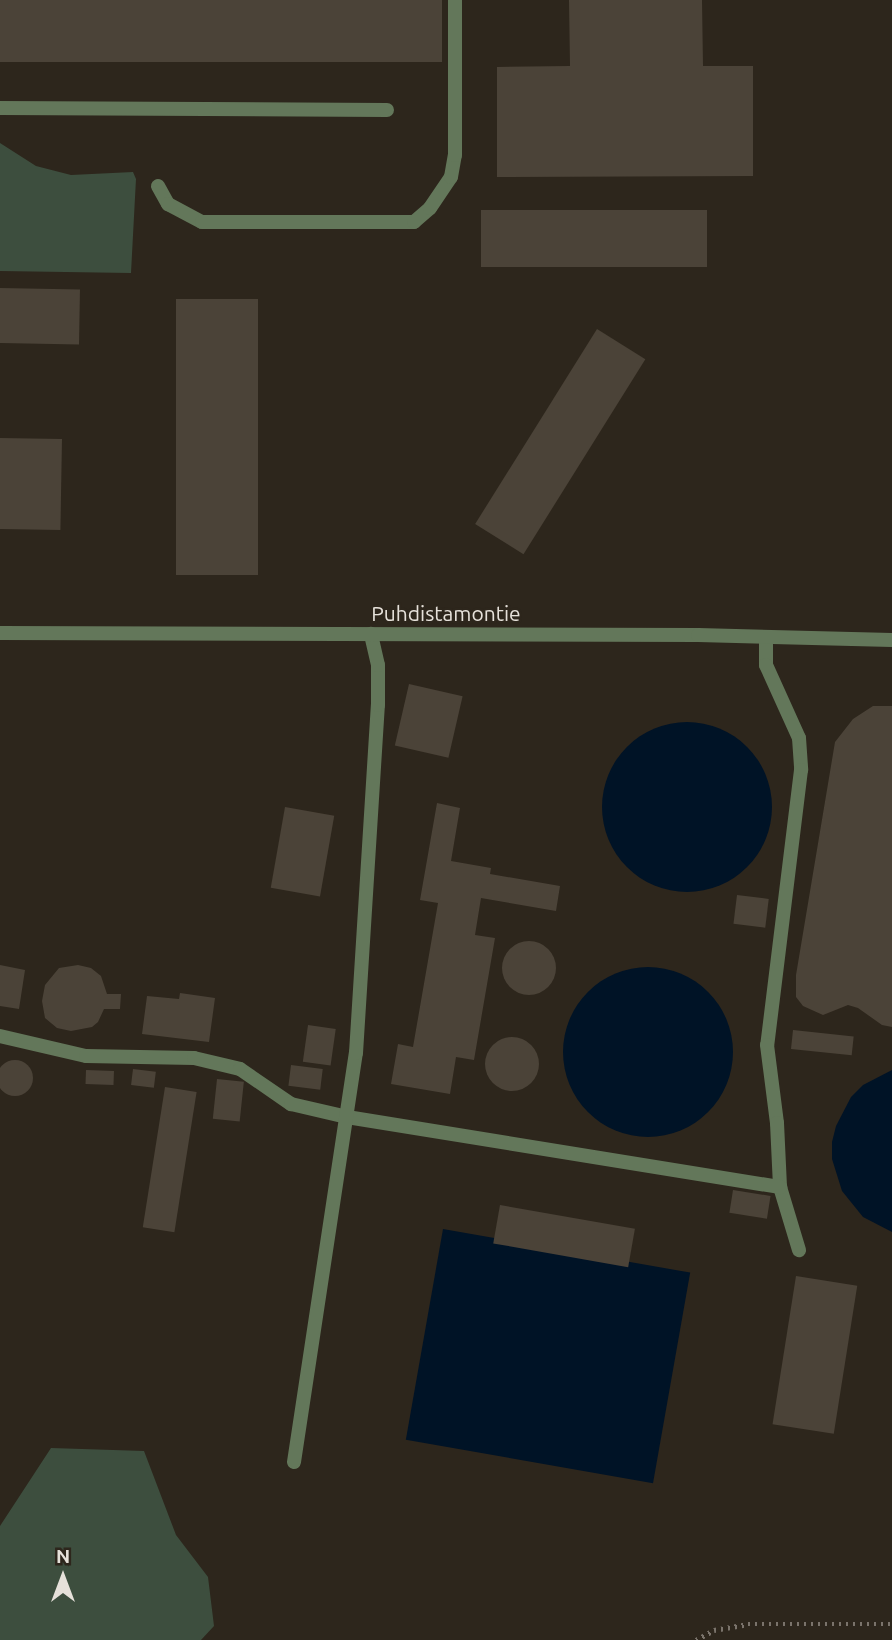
<!DOCTYPE html>
<html>
<head>
<meta charset="utf-8">
<style>
	body { margin:0 }
	#map { position:relative; width:892px; height:1640px; overflow:hidden; background:#2d261c; font-family:Ubuntu,sans-serif }
	div>[style] { position:absolute }
	.green>* { inset:0; background:#3d4e3e }
	.water>* { inset:0; background:#001326; transform-origin:0 0 }
	.round { border-radius:50% }
	.building>* { inset:0; background:#4b4338; transform-origin:0 0 }
	.path>* { height:4.5px; margin-top:-2.25px; transform-origin:0; background:repeating-linear-gradient(90deg,#7a736b 0 2px,transparent 0 7px) }
	.service>* { height:14px; margin:-7px; padding:0 7px; transform-origin:7px; border-radius:7px; background:#63775a }
	.minor>* { height:14px; margin:-7px; padding:0 7px; transform-origin:7px; border-radius:7px; background:#63775a }
	span { translate:-50% -50%; white-space:nowrap; text-align:center; line-height:1.15; -webkit-text-stroke:5px #2d261c; paint-order:stroke }
	.street-label { font-size:21px; color:#e6e1da }
	.north { position:absolute; left:28px; top:1542px; width:70px; height:70px; -webkit-text-stroke:5px #2d261c; paint-order:stroke; rotate:0deg; font-size:19px; font-weight:700; line-height:28px; text-align:center; color:#e6e1da }
	.north::after { content:''; display:block; margin:auto; width:24px; height:32px; background:#e6e1da; clip-path:polygon(50% 0,100% 100%,50% 72%,0 100%) }
</style>
</head>
<body>
<div id="map">
	<div class="green">
		<div style="clip-path:polygon(0 143px,36px 166px,71px 175px,133px 172px,136px 179px,131px 273px,0 271px)"></div>
		<div style="clip-path:polygon(51px 1448px,144px 1451px,176px 1535px,208px 1577px,214px 1626px,201px 1640px,0 1640px,0 1526px)"></div>
	</div>
	<div class="water">
		<div class="round" style="left:602px;top:722px;width:170px;height:170px"></div>
		<div class="round" style="left:563px;top:967px;width:170px;height:170px"></div>
		<div style="clip-path:polygon(892px 1070px,892px 1232px,863px 1217px,842px 1191px,832px 1159px,832px 1142px,836px 1126px,851px 1097px,863px 1085px)"></div>
		<div style="left:443px;top:1229px;width:251px;height:214px;rotate:10deg"></div>
	</div>
	<div class="building">
		<div style="left:0;top:0;width:442px;height:62px"></div>
		<div style="clip-path:polygon(569px 0,702px 0,703px 66px,753px 66px,753px 176px,497px 177px,497px 67px,570px 66px)"></div>
		<div style="left:707px;top:210px;width:57px;height:226px;rotate:90deg"></div>
		<div style="left:0;top:288px;width:80px;height:55px;rotate:1deg"></div>
		<div style="left:176px;top:299px;width:82px;height:276px"></div>
		<div style="left:597px;top:329px;width:57px;height:230px;rotate:32deg"></div>
		<div style="left:0;top:438px;width:62px;height:91px;rotate:1deg"></div>
		<div style="left:409px;top:684px;width:55px;height:63px;rotate:13deg"></div>
		<div style="clip-path:polygon(873px 706px,892px 706px,892px 1027px,882px 1025px,858px 1008px,848px 1005px,823px 1015px,803px 1006px,796px 997px,796px 975px,835px 742px,853px 719px)"></div>
		<div style="clip-path:polygon(437px 803px,460px 808px,451px 861px,491px 868px,490px 874px,560px 886px,556px 911px,481px 898px,475px 935px,495px 938px,474px 1060px,456px 1057px,450px 1094px,391px 1084px,398px 1044px,413px 1047px,438px 903px,420px 900px)"></div>
		<div style="left:285px;top:807px;width:50px;height:82px;rotate:10deg"></div>
		<div style="left:737px;top:895px;width:32px;height:29px;rotate:7deg"></div>
		<div class="round" style="left:502px;top:941px;width:54px;height:54px"></div>
		<div style="clip-path:polygon(0 965px,25px 970px,19px 1009px,0 1006px)"></div>
		<div style="clip-path:polygon(78px 965px,91px 968px,101px 976px,107px 994px,121px 994px,120px 1009px,104px 1009px,98px 1022px,92px 1027px,71px 1031px,57px 1028px,45px 1018px,42px 1001px,45px 985px,59px 968px)"></div>
		<div style="clip-path:polygon(180px 993px,215px 998px,209px 1042px,142px 1034px,147px 996px,179px 999px)"></div>
		<div style="left:308px;top:1025px;width:28px;height:37px;rotate:8deg"></div>
		<div style="left:793px;top:1030px;width:61px;height:19px;rotate:6deg"></div>
		<div class="round" style="left:485px;top:1037px;width:54px;height:54px"></div>
		<div class="round" style="left:-3px;top:1060px;width:36px;height:36px"></div>
		<div style="left:291px;top:1065px;width:32px;height:21px;rotate:7deg"></div>
		<div style="left:133px;top:1069px;width:23px;height:16px;rotate:7deg"></div>
		<div style="left:86px;top:1070px;width:28px;height:14px;rotate:2deg"></div>
		<div style="left:217px;top:1079px;width:27px;height:40px;rotate:6deg"></div>
		<div style="left:165px;top:1087px;width:32px;height:142px;rotate:9deg"></div>
		<div style="left:733px;top:1190px;width:38px;height:23px;rotate:9deg"></div>
		<div style="left:500px;top:1205px;width:137px;height:39px;rotate:10deg"></div>
		<div style="left:796px;top:1276px;width:62px;height:150px;rotate:9deg"></div>
	</div>
	<div class="path">
		<div style="left:696px;top:1640px;width:21px;rotate:-29deg"></div>
		<div style="left:714px;top:1630px;width:35px;rotate:-10deg"></div>
		<div style="left:748px;top:1624px;width:144px"></div>
	</div>
	<div class="service">
		<div style="left:0;top:108px;width:387px;rotate:0.3deg"></div>
		<div style="left:158px;top:186px;width:21px;rotate:61deg"></div>
		<div style="left:168px;top:204px;width:38px;rotate:28deg"></div>
		<div style="left:202px;top:222px;width:212px"></div>
		<div style="left:414px;top:222px;width:21px;rotate:-41deg"></div>
		<div style="left:430px;top:208px;width:37px;rotate:-56deg"></div>
		<div style="left:451px;top:177px;width:22px;rotate:-80deg"></div>
		<div style="left:455px;top:155px;width:155px;rotate:-90deg"></div>
		<div style="left:766px;top:639px;width:26px;rotate:90deg"></div>
		<div style="left:766px;top:665px;width:80px;rotate:65.7deg"></div>
		<div style="left:799px;top:738px;width:32px;rotate:86deg"></div>
		<div style="left:801px;top:770px;width:277px;rotate:97deg"></div>
		<div style="left:767px;top:1045px;width:79px;rotate:82.7deg"></div>
		<div style="left:777px;top:1123px;width:64px;rotate:87.3deg"></div>
		<div style="left:780px;top:1187px;width:66px;rotate:73.2deg"></div>
		<div style="left:0;top:1036px;width:88px;rotate:13.1deg"></div>
		<div style="left:86px;top:1056px;width:108px;rotate:1.1deg"></div>
		<div style="left:194px;top:1058px;width:47px;rotate:13.4deg"></div>
		<div style="left:240px;top:1069px;width:62px;rotate:34.5deg"></div>
		<div style="left:291px;top:1104px;width:57px;rotate:13.1deg"></div>
		<div style="left:347px;top:1117px;width:439px;rotate:9.2deg"></div>
		<div style="left:294px;top:1462px;width:414px;rotate:-81.4deg"></div>
		<div style="left:356px;top:1053px;width:349px;rotate:-86.4deg"></div>
		<div style="left:378px;top:705px;width:40px;rotate:-90deg"></div>
		<div style="left:378px;top:665px;width:32px;rotate:-103deg"></div>
	</div>
	<div class="minor">
		<div style="left:0;top:633px;width:698px;rotate:0.16deg"></div>
		<div style="left:698px;top:635px;width:194px;rotate:1.5deg"></div>
	</div>
	<div class="street-label">
		<span style="left:446px;top:613px">Puhdistamontie</span>
	</div>
	<div class="north">N</div>
</div>
</body>
</html>
